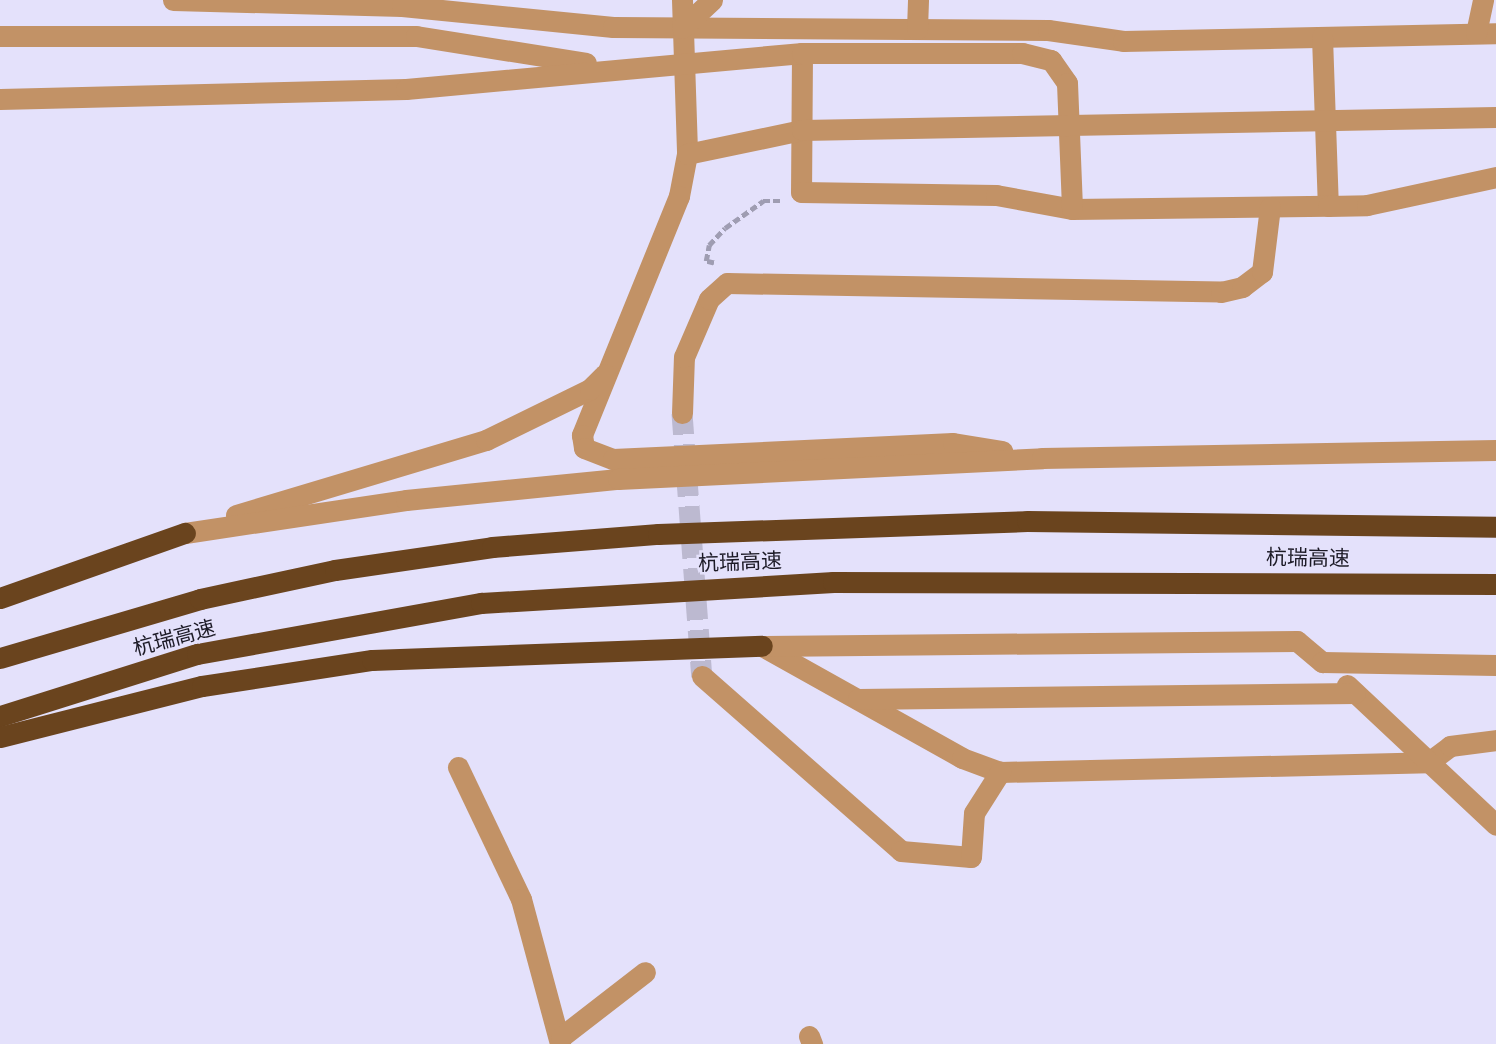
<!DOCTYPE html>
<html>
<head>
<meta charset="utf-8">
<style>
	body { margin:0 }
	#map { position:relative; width:1496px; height:1044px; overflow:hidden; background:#e4e1fb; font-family:"Exo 2","Noto Sans SC",sans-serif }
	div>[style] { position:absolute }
	.minor-tunnel>* { height:21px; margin-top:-10.5px; transform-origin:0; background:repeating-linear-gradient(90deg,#bcb9d0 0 21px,transparent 0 31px) }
	.path>* { height:4.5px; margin-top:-2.25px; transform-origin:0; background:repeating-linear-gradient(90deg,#9f9db2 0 7px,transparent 0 10.5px) }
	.minor>* { height:21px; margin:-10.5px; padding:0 10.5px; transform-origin:10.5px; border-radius:10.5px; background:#c29266 }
	.highway>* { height:21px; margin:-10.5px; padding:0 10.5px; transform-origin:10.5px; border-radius:10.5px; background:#6a441e }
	span { translate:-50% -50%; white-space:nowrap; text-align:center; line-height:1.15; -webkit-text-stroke:5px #e4e1fb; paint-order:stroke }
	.street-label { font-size:21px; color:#1c1a26 }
</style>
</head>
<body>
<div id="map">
	<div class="minor-tunnel">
		<div style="left:682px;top:413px;width:264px;rotate:85.7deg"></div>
	</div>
	<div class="path">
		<div style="left:714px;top:263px;width:8px;rotate:-166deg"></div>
		<div style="left:706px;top:261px;width:16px;rotate:-79deg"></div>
		<div style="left:709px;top:245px;width:23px;rotate:-47deg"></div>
		<div style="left:725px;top:228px;width:47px;rotate:-35.4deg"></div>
		<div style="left:763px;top:201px;width:18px"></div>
	</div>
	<div class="minor">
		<div style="left:173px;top:0;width:229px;rotate:1.5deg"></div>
		<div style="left:402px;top:6px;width:212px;rotate:5.7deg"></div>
		<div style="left:613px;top:27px;width:435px;rotate:0.4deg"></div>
		<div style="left:1048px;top:30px;width:76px;rotate:8.3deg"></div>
		<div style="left:1123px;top:41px;width:373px;rotate:-1.2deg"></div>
		<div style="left:682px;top:0;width:154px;rotate:88.1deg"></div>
		<div style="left:687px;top:154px;width:43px;rotate:100.8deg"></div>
		<div style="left:679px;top:196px;width:258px;rotate:112.1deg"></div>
		<div style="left:582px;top:435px;width:13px;rotate:81deg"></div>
		<div style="left:584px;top:448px;width:31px;rotate:21deg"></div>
		<div style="left:613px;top:459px;width:340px;rotate:-2.7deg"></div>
		<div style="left:953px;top:443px;width:50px;rotate:9.3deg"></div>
		<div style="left:682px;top:28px;width:41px;rotate:-43deg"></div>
		<div style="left:917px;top:29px;width:29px;rotate:-88deg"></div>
		<div style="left:1476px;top:33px;width:34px;rotate:-78deg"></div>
		<div style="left:0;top:36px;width:416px"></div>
		<div style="left:416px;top:36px;width:172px;rotate:9deg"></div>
		<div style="left:1322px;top:37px;width:169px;rotate:88deg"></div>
		<div style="left:802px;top:53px;width:139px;rotate:90.4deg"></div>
		<div style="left:801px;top:192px;width:195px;rotate:0.9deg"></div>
		<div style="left:996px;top:195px;width:77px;rotate:10.4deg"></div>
		<div style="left:1072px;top:209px;width:256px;rotate:-0.7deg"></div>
		<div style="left:1328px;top:206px;width:39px;rotate:-1deg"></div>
		<div style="left:1367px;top:205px;width:132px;rotate:-12.2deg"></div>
		<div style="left:0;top:99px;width:406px;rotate:-1.4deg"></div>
		<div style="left:406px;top:89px;width:398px;rotate:-5.2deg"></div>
		<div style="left:802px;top:53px;width:220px"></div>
		<div style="left:1022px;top:53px;width:30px;rotate:14deg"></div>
		<div style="left:1051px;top:60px;width:28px;rotate:55deg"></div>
		<div style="left:1067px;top:83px;width:126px;rotate:87.7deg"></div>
		<div style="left:687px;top:154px;width:117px;rotate:-11.8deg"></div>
		<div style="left:802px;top:130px;width:694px;rotate:-1.07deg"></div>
		<div style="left:682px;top:413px;width:56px;rotate:-88deg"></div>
		<div style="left:684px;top:357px;width:63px;rotate:-66.7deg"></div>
		<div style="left:709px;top:299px;width:24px;rotate:-42deg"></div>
		<div style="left:727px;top:283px;width:494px;rotate:1deg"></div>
		<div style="left:1221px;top:292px;width:22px;rotate:-13deg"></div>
		<div style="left:1242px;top:287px;width:25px;rotate:-37deg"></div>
		<div style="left:1262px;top:272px;width:65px;rotate:-83deg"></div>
		<div style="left:236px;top:515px;width:261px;rotate:-16.7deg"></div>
		<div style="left:486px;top:440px;width:116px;rotate:-26.1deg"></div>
		<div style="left:590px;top:389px;width:21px;rotate:-45deg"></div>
		<div style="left:185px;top:533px;width:223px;rotate:-8.5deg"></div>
		<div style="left:406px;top:500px;width:213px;rotate:-5.7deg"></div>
		<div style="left:618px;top:479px;width:425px;rotate:-2.8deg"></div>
		<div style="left:1042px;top:458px;width:454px;rotate:-1deg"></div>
		<div style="left:762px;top:646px;width:229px;rotate:29.2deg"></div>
		<div style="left:962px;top:758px;width:40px;rotate:20.2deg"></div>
		<div style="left:1000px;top:772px;width:429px;rotate:-1.3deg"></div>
		<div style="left:1429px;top:762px;width:26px;rotate:-37deg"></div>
		<div style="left:1450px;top:746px;width:46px;rotate:-7.4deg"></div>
		<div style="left:764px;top:646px;width:533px;rotate:-0.54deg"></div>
		<div style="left:1297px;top:641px;width:33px;rotate:40deg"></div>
		<div style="left:1322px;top:662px;width:174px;rotate:1deg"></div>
		<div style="left:702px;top:676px;width:265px;rotate:41.3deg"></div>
		<div style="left:901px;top:851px;width:70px;rotate:4.9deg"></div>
		<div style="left:971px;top:857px;width:44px;rotate:-86.1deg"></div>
		<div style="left:974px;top:813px;width:49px;rotate:-57.6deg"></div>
		<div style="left:1347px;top:685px;width:204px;rotate:43.2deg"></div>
		<div style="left:858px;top:699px;width:497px;rotate:-0.7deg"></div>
		<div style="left:458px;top:767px;width:146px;rotate:64.5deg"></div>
		<div style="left:521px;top:899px;width:150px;rotate:74.9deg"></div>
		<div style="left:809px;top:1036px;width:9px;rotate:69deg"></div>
		<div style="left:561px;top:1037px;width:106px;rotate:-37.7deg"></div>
	</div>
	<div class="highway">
		<div style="left:0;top:598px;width:196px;rotate:-19.4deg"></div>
		<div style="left:0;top:658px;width:209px;rotate:-16.4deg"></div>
		<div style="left:200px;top:599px;width:138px;rotate:-12.1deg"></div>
		<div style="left:335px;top:570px;width:159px;rotate:-8.3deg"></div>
		<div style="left:492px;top:547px;width:167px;rotate:-4.5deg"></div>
		<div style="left:658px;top:534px;width:369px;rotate:-2deg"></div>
		<div style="left:1027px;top:521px;width:469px;rotate:0.7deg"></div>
		<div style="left:0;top:716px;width:207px;rotate:-17.5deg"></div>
		<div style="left:197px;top:654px;width:289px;rotate:-10.2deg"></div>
		<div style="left:481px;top:603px;width:353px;rotate:-3.4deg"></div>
		<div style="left:833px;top:582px;width:663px;rotate:0.17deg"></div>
		<div style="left:0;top:737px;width:208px;rotate:-14.2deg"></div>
		<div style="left:202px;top:686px;width:172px;rotate:-8.7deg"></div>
		<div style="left:372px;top:660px;width:390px;rotate:-2.1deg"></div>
	</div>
	<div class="street-label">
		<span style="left:1308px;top:557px;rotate:1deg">杭瑞高速</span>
		<span style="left:740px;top:561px;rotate:-2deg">杭瑞高速</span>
		<span style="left:174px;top:637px;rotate:-15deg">杭瑞高速</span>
	</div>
</div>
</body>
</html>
